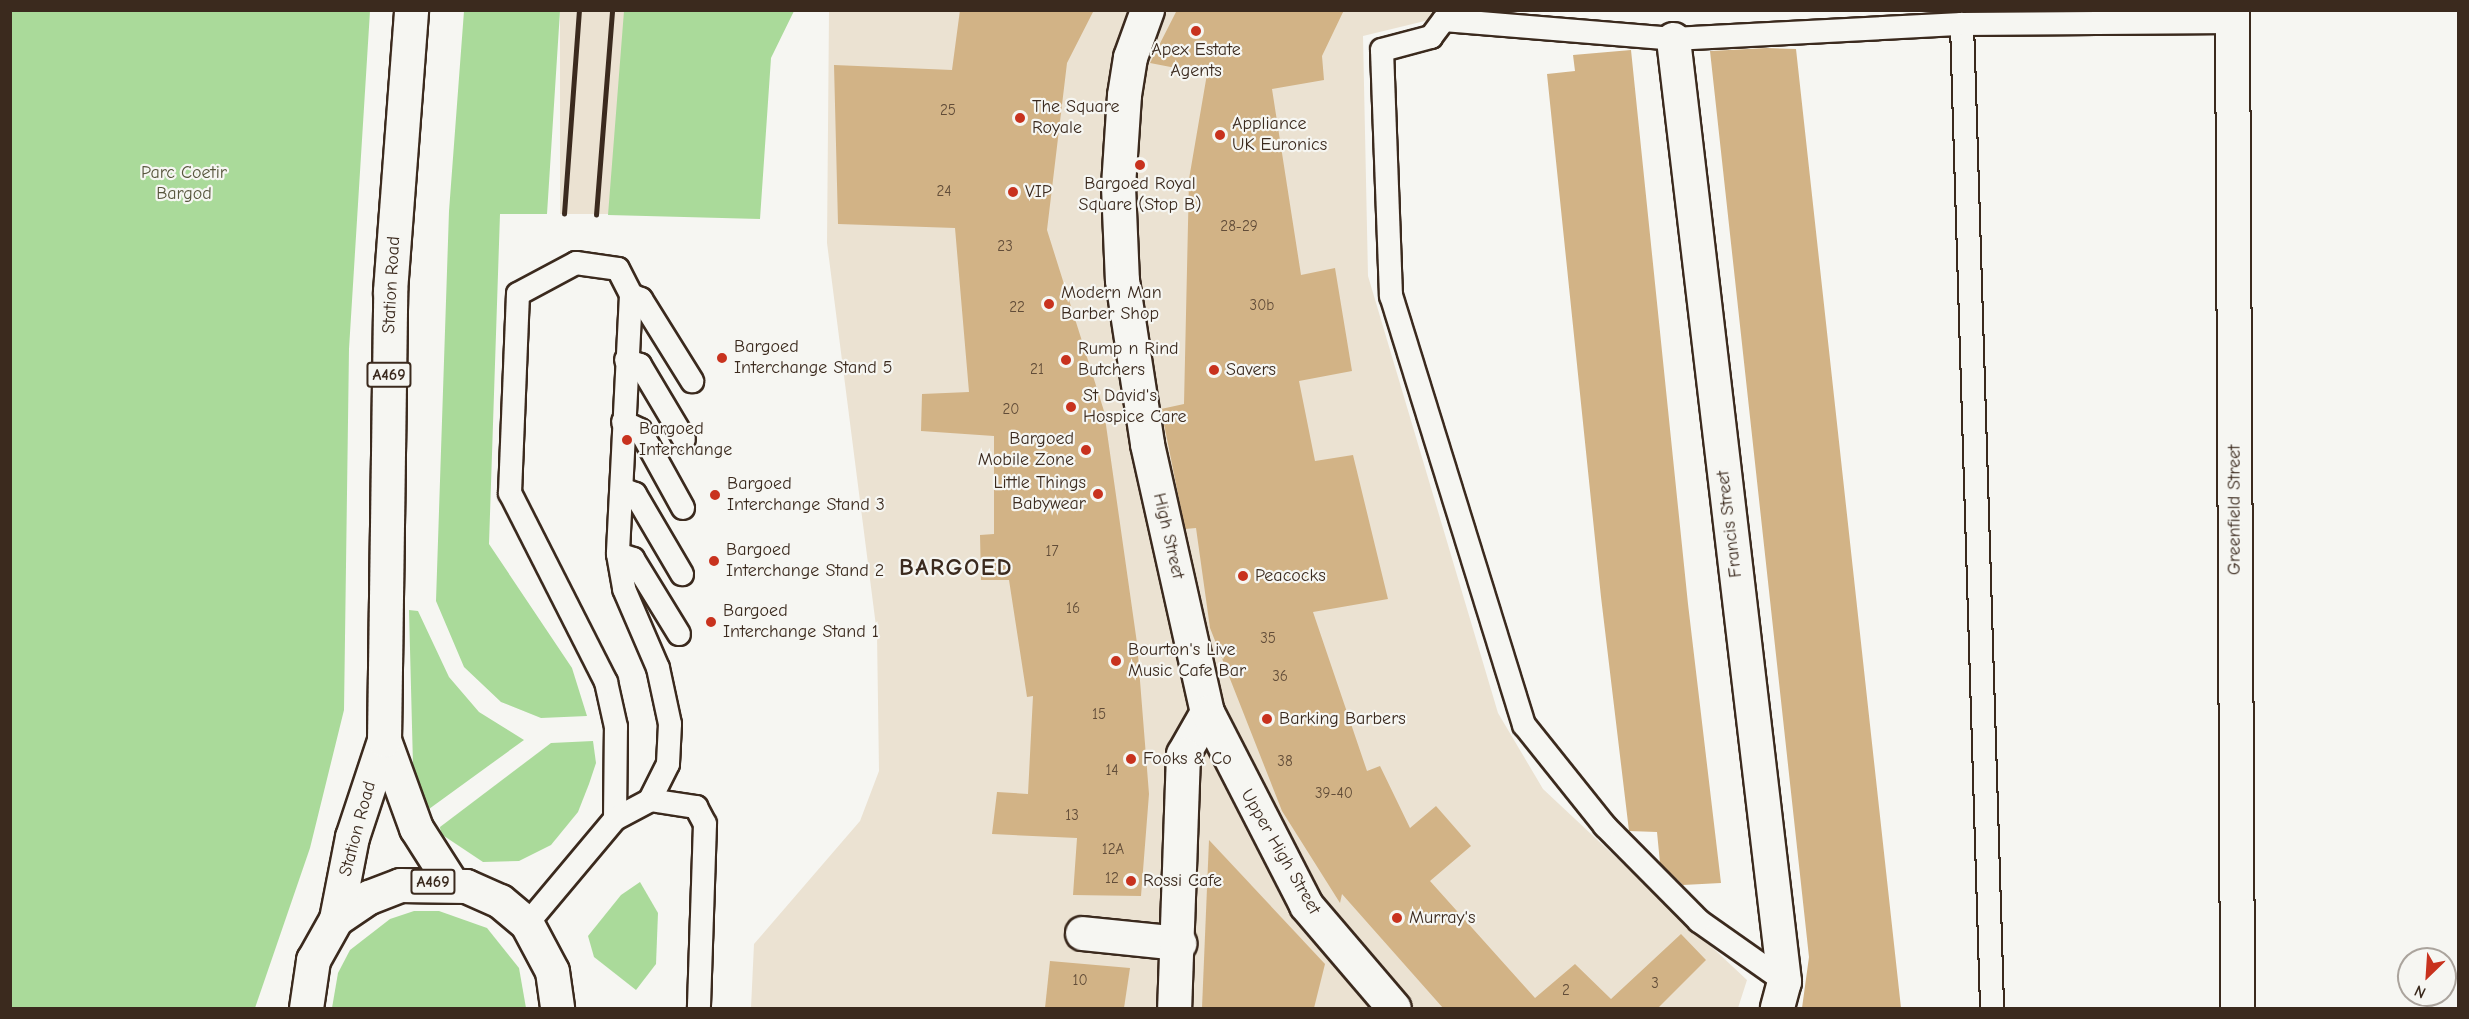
<!DOCTYPE html>
<html>
<head>
<meta charset="utf-8">
<style>
	body { margin:0 }
	#map { position:relative; width:2469px; height:1019px; overflow:hidden; background:#f6f6f2; font-family:"Comic Neue",sans-serif }
	div>[style] { position:absolute }
	.built>* { inset:0; background:#ebe2d2; transform-origin:0 0 }
	.green>* { inset:0; background:#aada9a }
	.building>* { inset:0; background:#d2b386 }
	.roads { filter:drop-shadow(2px 0 #3b2a1e) drop-shadow(-2px 0 #3b2a1e) drop-shadow(0 2px #3b2a1e) drop-shadow(0 -2px #3b2a1e) }
	.service>* { height:22px; margin:-11px; padding:0 11px; transform-origin:11px; border-radius:11px; background:#f6f6f2 }
	.pedestrian>* { height:33px; margin:-16.5px; padding:0 16.5px; transform-origin:16.5px; border-radius:16.5px; background:#f6f6f2 }
	.minor>* { height:33px; margin:-16.5px; padding:0 16.5px; transform-origin:16.5px; border-radius:16.5px; background:#f6f6f2 }
	.tertiary>* { height:33px; margin:-16.5px; padding:0 16.5px; transform-origin:16.5px; border-radius:16.5px; background:#f6f6f2 }
	.primary>* { height:33px; margin:-16.5px; padding:0 16.5px; transform-origin:16.5px; border-radius:16.5px; background:#f6f6f2 }
	.rail>* { height:4.5px; margin:-2.25px; padding:0 2.25px; transform-origin:2.25px; border-radius:2.25px; background:#3b2a1e }
	.dots>* { width:16px; height:16px; translate:-50% -50%; box-sizing:border-box; border:3px solid #f6f6f2; border-radius:50% }
	span { translate:-50% -50%; white-space:nowrap; text-align:center; line-height:1.15; -webkit-text-stroke:4.5px #f6f6f2; paint-order:stroke }
	.number-label { font-size:15px; color:#614c38 }
	.number-label span { -webkit-text-stroke-width:0 }
	.shield-label span { padding:2px 4px; background:#f6f6f2; border:2px solid; border-radius:4px; -webkit-text-stroke-width:0 }
	.shield-label { font-size:16px; color:#3b2a1e; font-weight:700 }
	.poi-label { font-size:18px; color:#3b2a1e }
	.left { translate:0 -50%; text-align:left }
	.right { translate:-100% -50%; text-align:right }
	.park-label { font-size:18px; color:#57563d }
	.street-label { font-size:18px; color:#3b2a1e }
	.district-label { font-size:24px; color:#3b2a1e; font-weight:700; letter-spacing:1.5px }
	.frame { position:absolute; inset:0; border:12px solid #3b2a1e; pointer-events:none }
	.north { position:absolute; left:2397px; top:947px; width:60px; height:60px; box-sizing:border-box; background:#f6f6f2; border:2px solid #aba49d; border-radius:50%; rotate:205deg; font-size:16px; font-weight:700; line-height:24px; text-align:center; color:#3b2a1e }
	.north::after { content:''; display:block; margin:auto; width:21px; height:27px; background:#c8321e; clip-path:polygon(50% 0,100% 100%,50% 72%,0 100%) }
</style>
</head>
<body>
<div id="map">
	<div class="built">
		<div style="left:560px;top:11px;width:64px;height:203px"></div>
		<div style="clip-path:polygon(829px 11px,1433px 11px,1429px 20px,1363px 36px,1368px 276px,1498px 713px,1543px 789px,1747px 980px,1738px 1008px,751px 1008px,754px 944px,860px 821px,879px 771px,877px 634px,827px 243px)"></div>
	</div>
	<div class="green">
		<div style="clip-path:polygon(10px 11px,370px 11px,349px 349px,344px 710px,310px 848px,255px 1008px,11px 1008px)"></div>
		<div style="clip-path:polygon(464px 11px,560px 11px,547px 214px,500px 214px,489px 544px,572px 668px,587px 716px,541px 718px,501px 702px,464px 667px,436px 601px,449px 211px)"></div>
		<div style="clip-path:polygon(624px 11px,794px 11px,771px 58px,760px 219px,608px 215px)"></div>
		<div style="clip-path:polygon(409px 610px,418px 611px,449px 677px,479px 712px,524px 740px,429px 809px,413px 765px)"></div>
		<div style="clip-path:polygon(593px 741px,596px 763px,589px 784px,578px 812px,551px 845px,519px 861px,483px 862px,441px 834px,440px 827px,551px 743px)"></div>
		<div style="clip-path:polygon(640px 882px,658px 913px,656px 964px,636px 990px,594px 957px,588px 936px,621px 895px)"></div>
		<div style="clip-path:polygon(414px 911px,439px 911px,487px 928px,519px 968px,526px 1008px,332px 1008px,338px 973px,350px 950px,390px 919px)"></div>
	</div>
	<div class="building">
		<div style="clip-path:polygon(960px 10px,1094px 10px,1067px 63px,1047px 230px,1104px 411px,1137px 643px,1149px 794px,1141px 896px,1073px 895px,1077px 838px,992px 834px,997px 792px,1028px 794px,1033px 696px,1027px 697px,1009px 580px,981px 580px,980px 535px,994px 534px,994px 436px,921px 431px,922px 394px,969px 392px,955px 228px,838px 224px,834px 65px,952px 70px)"></div>
		<div style="clip-path:polygon(1177px 10px,1344px 10px,1322px 56px,1324px 80px,1272px 89px,1301px 275px,1335px 268px,1352px 371px,1299px 381px,1315px 461px,1353px 455px,1388px 599px,1313px 612px,1367px 771px,1380px 766px,1410px 828px,1436px 806px,1471px 846px,1430px 881px,1535px 998px,1575px 964px,1611px 999px,1681px 934px,1706px 960px,1658px 1008px,1443px 1008px,1342px 894px,1340px 903px,1282px 811px,1210px 628px,1196px 528px,1185px 529px,1161px 409px,1184px 404px,1189px 179px,1207px 74px,1150px 63px)"></div>
		<div style="clip-path:polygon(1767px 48px,1796px 49px,1901px 1008px,1802px 1008px,1809px 957px,1710px 51px)"></div>
		<div style="clip-path:polygon(1631px 50px,1688px 604px,1721px 883px,1683px 885px,1660px 863px,1657px 832px,1629px 831px,1601px 597px,1547px 74px,1575px 71px,1573px 55px)"></div>
		<div style="clip-path:polygon(1209px 840px,1325px 964px,1314px 1008px,1202px 1008px)"></div>
		<div style="clip-path:polygon(1050px 961px,1130px 968px,1124px 1008px,1045px 1008px)"></div>
	</div>
	<div class="roads">
		<div class="service">
			<div style="left:1962px;top:24px;width:984px;rotate:88.25deg"></div>
			<div style="left:631px;top:295px;width:11px;rotate:22deg"></div>
			<div style="left:641px;top:299px;width:97px;rotate:58.1deg"></div>
			<div style="left:626px;top:360px;width:15px;rotate:20deg"></div>
			<div style="left:640px;top:365px;width:86px;rotate:59.3deg"></div>
			<div style="left:623px;top:422px;width:19px;rotate:25deg"></div>
			<div style="left:640px;top:430px;width:89px;rotate:61.1deg"></div>
			<div style="left:622px;top:489px;width:14px;rotate:21deg"></div>
			<div style="left:635px;top:494px;width:93px;rotate:59.6deg"></div>
			<div style="left:618px;top:554px;width:16px;rotate:18deg"></div>
			<div style="left:633px;top:559px;width:88px;rotate:58.5deg"></div>
			<div style="left:615px;top:819px;width:92px;rotate:-89.4deg"></div>
			<div style="left:616px;top:727px;width:46px;rotate:-102.5deg"></div>
			<div style="left:606px;top:682px;width:212px;rotate:-116.9deg"></div>
			<div style="left:510px;top:493px;width:199px;rotate:-87.7deg"></div>
			<div style="left:518px;top:294px;width:66px;rotate:-28.1deg"></div>
			<div style="left:576px;top:263px;width:42px;rotate:8.1deg"></div>
			<div style="left:618px;top:269px;width:29px;rotate:63deg"></div>
			<div style="left:631px;top:295px;width:259px;rotate:92.9deg"></div>
			<div style="left:618px;top:554px;width:36px;rotate:80deg"></div>
			<div style="left:624px;top:589px;width:86px;rotate:66.7deg"></div>
			<div style="left:658px;top:668px;width:57px;rotate:77.9deg"></div>
			<div style="left:670px;top:724px;width:40px;rotate:92.9deg"></div>
			<div style="left:668px;top:764px;width:40px;rotate:116.6deg"></div>
			<div style="left:527px;top:924px;width:137px;rotate:-50deg"></div>
			<div style="left:615px;top:819px;width:40px;rotate:-28deg"></div>
			<div style="left:650px;top:800px;width:47px;rotate:8.7deg"></div>
			<div style="left:696px;top:807px;width:19px;rotate:62deg"></div>
			<div style="left:705px;top:824px;width:184px;rotate:91.9deg"></div>
			<div style="left:1784px;top:981px;width:104px;rotate:-144.8deg"></div>
			<div style="left:1699px;top:921px;width:134px;rotate:-134.7deg"></div>
			<div style="left:1605px;top:826px;width:129px;rotate:-128.7deg"></div>
			<div style="left:1524px;top:725px;width:449px;rotate:-107.2deg"></div>
			<div style="left:1391px;top:296px;width:246px;rotate:-92.1deg"></div>
			<div style="left:1382px;top:50px;width:51px;rotate:-14.9deg"></div>
			<div style="left:1431px;top:37px;width:21px;rotate:-53deg"></div>
			<div style="left:1444px;top:20px;width:230px;rotate:4.7deg"></div>
			<div style="left:1673px;top:39px;width:289px;rotate:-3deg"></div>
			<div style="left:1962px;top:24px;width:270px;rotate:-0.4deg"></div>
		</div>
		<div class="pedestrian">
			<div style="left:1082px;top:933px;width:98px;rotate:5.9deg"></div>
		</div>
		<div class="minor">
			<div style="left:2232px;top:10px;width:998px;rotate:89.71deg"></div>
			<div style="left:1673px;top:39px;width:949px;rotate:83.28deg"></div>
			<div style="left:1784px;top:981px;width:28px;rotate:105deg"></div>
		</div>
		<div class="tertiary">
			<div style="left:1147px;top:10px;width:50px;rotate:109.9deg"></div>
			<div style="left:1130px;top:57px;width:38px;rotate:99deg"></div>
			<div style="left:1124px;top:95px;width:91px;rotate:93.8deg"></div>
			<div style="left:1118px;top:186px;width:94px;rotate:87.6deg"></div>
			<div style="left:1122px;top:280px;width:166px;rotate:81.3deg"></div>
			<div style="left:1147px;top:444px;width:275px;rotate:77.4deg"></div>
			<div style="left:1207px;top:712px;width:48px;rotate:119.7deg"></div>
			<div style="left:1183px;top:754px;width:254px;rotate:92deg"></div>
			<div style="left:1207px;top:712px;width:217px;rotate:62.8deg"></div>
			<div style="left:1306px;top:905px;width:135px;rotate:49.5deg"></div>
		</div>
		<div class="primary">
			<div style="left:384px;top:740px;width:94px;rotate:70deg"></div>
			<div style="left:416px;top:828px;width:65px;rotate:57.5deg"></div>
			<div style="left:336px;top:919px;width:40px;rotate:-34deg"></div>
			<div style="left:369px;top:897px;width:33px;rotate:-21deg"></div>
			<div style="left:400px;top:885px;width:66px;rotate:0.9deg"></div>
			<div style="left:466px;top:886px;width:37px;rotate:24deg"></div>
			<div style="left:500px;top:901px;width:35px;rotate:40deg"></div>
			<div style="left:527px;top:924px;width:53px;rotate:62deg"></div>
			<div style="left:552px;top:971px;width:37px;rotate:82deg"></div>
			<div style="left:306px;top:1008px;width:49px;rotate:-81.7deg"></div>
			<div style="left:313px;top:960px;width:47px;rotate:-60.7deg"></div>
			<div style="left:336px;top:919px;width:84px;rotate:-79deg"></div>
			<div style="left:352px;top:837px;width:102px;rotate:-71.7deg"></div>
			<div style="left:384px;top:740px;width:449px;rotate:-89.2deg"></div>
			<div style="left:390px;top:291px;width:282px;rotate:-85.7deg"></div>
		</div>
	</div>
	<div class="rail">
		<div style="left:564px;top:214px;width:205px;rotate:-85.8deg"></div>
		<div style="left:596px;top:215px;width:206px;rotate:-85.5deg"></div>
	</div>
	<div class="dots">
		<div style="left:1196px;top:31px;background:#c8321e"></div>
		<div style="left:1020px;top:118px;background:#c8321e"></div>
		<div style="left:1220px;top:135px;background:#c8321e"></div>
		<div style="left:1140px;top:165px;background:#c8321e"></div>
		<div style="left:1013px;top:192px;background:#c8321e"></div>
		<div style="left:1049px;top:304px;background:#c8321e"></div>
		<div style="left:722px;top:358px;background:#c8321e"></div>
		<div style="left:1066px;top:360px;background:#c8321e"></div>
		<div style="left:1214px;top:370px;background:#c8321e"></div>
		<div style="left:1071px;top:407px;background:#c8321e"></div>
		<div style="left:627px;top:440px;background:#c8321e"></div>
		<div style="left:1086px;top:450px;background:#c8321e"></div>
		<div style="left:1098px;top:494px;background:#c8321e"></div>
		<div style="left:715px;top:495px;background:#c8321e"></div>
		<div style="left:714px;top:561px;background:#c8321e"></div>
		<div style="left:1243px;top:576px;background:#c8321e"></div>
		<div style="left:711px;top:622px;background:#c8321e"></div>
		<div style="left:1116px;top:661px;background:#c8321e"></div>
		<div style="left:1267px;top:719px;background:#c8321e"></div>
		<div style="left:1131px;top:759px;background:#c8321e"></div>
		<div style="left:1131px;top:881px;background:#c8321e"></div>
		<div style="left:1397px;top:918px;background:#c8321e"></div>
	</div>
	<div class="number-label">
		<span style="left:948px;top:111px">25</span>
		<span style="left:944px;top:192px">24</span>
		<span style="left:1239px;top:227px">28-29</span>
		<span style="left:1005px;top:247px">23</span>
		<span style="left:1262px;top:306px">30b</span>
		<span style="left:1017px;top:308px">22</span>
		<span style="left:1037px;top:370px">21</span>
		<span style="left:1011px;top:410px">20</span>
		<span style="left:1052px;top:552px">17</span>
		<span style="left:1073px;top:609px">16</span>
		<span style="left:1268px;top:639px">35</span>
		<span style="left:1280px;top:677px">36</span>
		<span style="left:1099px;top:715px">15</span>
		<span style="left:1285px;top:762px">38</span>
		<span style="left:1112px;top:771px">14</span>
		<span style="left:1334px;top:794px">39-40</span>
		<span style="left:1072px;top:816px">13</span>
		<span style="left:1113px;top:850px">12A</span>
		<span style="left:1112px;top:879px">12</span>
		<span style="left:1080px;top:981px">10</span>
		<span style="left:1655px;top:984px">3</span>
		<span style="left:1566px;top:991px">2</span>
	</div>
	<div class="shield-label">
		<span style="left:389px;top:375px">A469</span>
		<span style="left:433px;top:882px">A469</span>
	</div>
	<div class="poi-label">
		<span style="left:1196px;top:61px">Apex Estate<br>Agents</span>
		<span class="left" style="left:1032px;top:118px">The Square<br>Royale</span>
		<span class="left" style="left:1232px;top:135px">Appliance<br>UK Euronics</span>
		<span style="left:1140px;top:195px">Bargoed Royal<br>Square (Stop B)</span>
		<span class="left" style="left:1025px;top:192px">VIP</span>
		<span class="left" style="left:1061px;top:304px">Modern Man<br>Barber Shop</span>
		<span class="left" style="left:734px;top:358px">Bargoed<br>Interchange Stand 5</span>
		<span class="left" style="left:1078px;top:360px">Rump n Rind<br>Butchers</span>
		<span class="left" style="left:1226px;top:370px">Savers</span>
		<span class="left" style="left:1083px;top:407px">St David's<br>Hospice Care</span>
		<span class="left" style="left:639px;top:440px">Bargoed<br>Interchange</span>
		<span class="right" style="left:1074px;top:450px">Bargoed<br>Mobile Zone</span>
		<span class="right" style="left:1086px;top:494px">Little Things<br>Babywear</span>
		<span class="left" style="left:727px;top:495px">Bargoed<br>Interchange Stand 3</span>
		<span class="left" style="left:726px;top:561px">Bargoed<br>Interchange Stand 2</span>
		<span class="left" style="left:1255px;top:576px">Peacocks</span>
		<span class="left" style="left:723px;top:622px">Bargoed<br>Interchange Stand 1</span>
		<span class="left" style="left:1128px;top:661px">Bourton's Live<br>Music Cafe Bar</span>
		<span class="left" style="left:1279px;top:719px">Barking Barbers</span>
		<span class="left" style="left:1143px;top:759px">Fooks &amp; Co</span>
		<span class="left" style="left:1143px;top:881px">Rossi Cafe</span>
		<span class="left" style="left:1409px;top:918px">Murray's</span>
	</div>
	<div class="park-label">
		<span style="left:184px;top:184px">Parc Coetir<br>Bargod</span>
	</div>
	<div class="street-label">
		<span style="left:392px;top:285px;rotate:-87deg">Station Road</span>
		<span style="left:2235px;top:510px;rotate:-90deg">Greenfield Street</span>
		<span style="left:1730px;top:524px;rotate:-97deg">Francis Street</span>
		<span style="left:1168px;top:536px;rotate:77deg">High Street</span>
		<span style="left:358px;top:829px;rotate:-75deg">Station Road</span>
		<span style="left:1280px;top:852px;rotate:60deg">Upper High Street</span>
	</div>
	<div class="district-label">
		<span style="left:956px;top:568px">BARGOED</span>
	</div>
	<div class="frame"></div>
	<div class="north">N</div>
</div>
</body>
</html>
